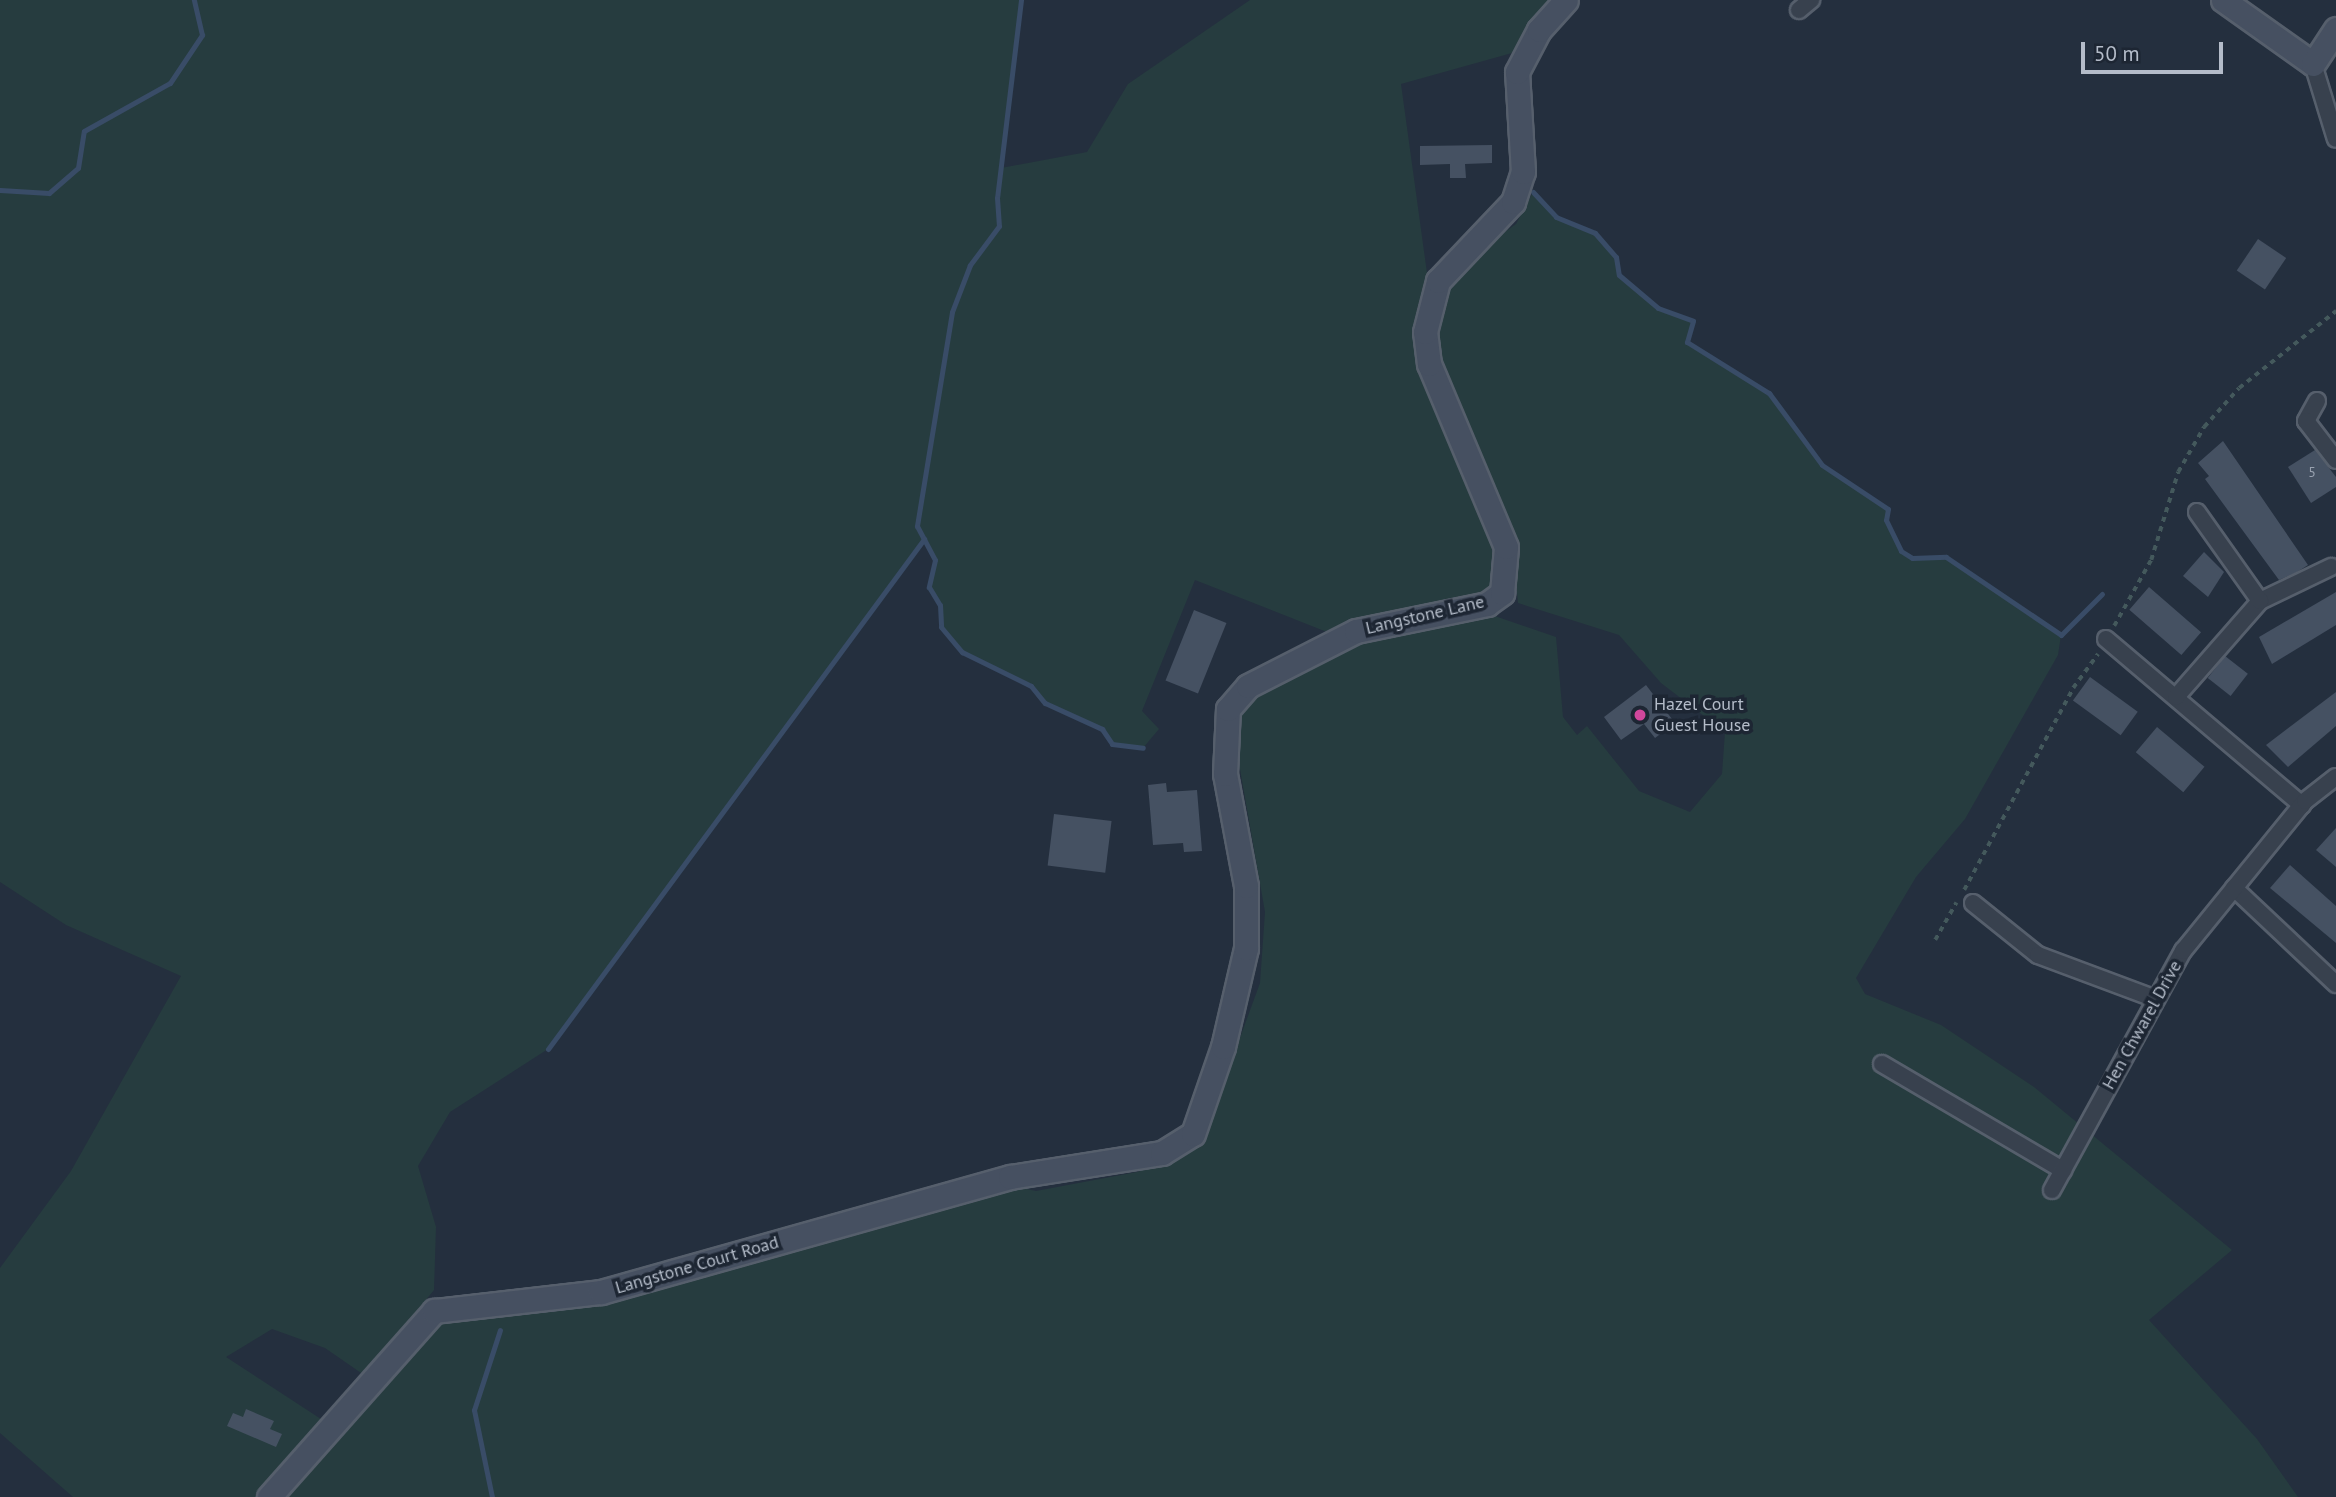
<!DOCTYPE html>
<html>
<head>
<meta charset="utf-8">
<style>
	body { margin:0 }
	#map { position:relative; width:2336px; height:1497px; overflow:hidden; background:#242f3e; font-family:"PT Sans",sans-serif }
	div>[style] { position:absolute }
	.green>* { inset:0; background:#263c3f }
	.stream>* { height:5px; margin:-2.5px; padding:0 2.5px; transform-origin:2.5px; border-radius:2.5px; background:#394c67 }
	.building>* { inset:0; background:#455162; transform-origin:0 0 }
	.path>* { height:3.5px; margin-top:-1.75px; transform-origin:0; background:repeating-linear-gradient(90deg,#44595c 0 5px,transparent 0 10px) }
	.roads { filter:drop-shadow(2px 0 #565f6c) drop-shadow(-2px 0 #565f6c) drop-shadow(0 2px #565f6c) drop-shadow(0 -2px #565f6c) }
	.street>* { height:16px; margin:-8px; padding:0 8px; transform-origin:8px; border-radius:8px; background:#38414e }
	.secondary>* { height:23px; margin:-11.5px; padding:0 11.5px; transform-origin:11.5px; border-radius:11.5px; background:#465061 }
	.dots>* { width:19px; height:19px; translate:-50% -50%; box-sizing:border-box; border:4px solid #1d2633; border-radius:50% }
	span { translate:-50% -50%; white-space:nowrap; text-align:center; line-height:1.15; -webkit-text-stroke:7px #1d2633; paint-order:stroke }
	.number-label { font-size:14px; color:#98a1af }
	.number-label span { -webkit-text-stroke-width:0 }
	.street-label { font-size:18px; color:#b4bcc9 }
	.poi-label { font-size:18px; color:#b4bcc9 }
	.left { translate:0 -50%; text-align:left }
	.scale { position:absolute; left:2081px; top:42px; width:142px; height:32px; box-sizing:border-box; border:4px solid #b4bcc9; border-top:0; padding-left:9px; font-size:21px; line-height:24px; white-space:nowrap; color:#b4bcc9; -webkit-text-stroke:5px #1d2633; paint-order:stroke }
</style>
</head>
<body>
<div id="map">
	<div class="green">
		<div style="clip-path:polygon(0 0,1021px 0,1001px 168px,1087px 152px,1128px 84px,1250px 0,1555px 0,1512px 53px,1401px 84px,1427px 273px,1420px 317px,1498px 551px,1495px 582px,1485px 593px,1332px 634px,1195px 580px,1142px 711px,1159px 729px,1143px 748px,1112px 744px,1102px 729px,1045px 703px,1031px 686px,962px 652px,941px 627px,940px 605px,929px 587px,935px 560px,924px 540px,548px 1049px,450px 1112px,418px 1166px,436px 1227px,434px 1290px,364px 1375px,325px 1348px,272px 1329px,226px 1357px,324px 1421px,259px 1497px,73px 1497px,0 1433px,0 1268px,71px 1171px,181px 976px,66px 925px,0 882px)"></div>
		<div style="clip-path:polygon(1533px 192px,1556px 217px,1595px 233px,1616px 257px,1619px 275px,1658px 308px,1693px 321px,1687px 342px,1769px 393px,1822px 465px,1888px 509px,1886px 520px,1901px 551px,1913px 558px,1946px 557px,2061px 635px,2058px 655px,1965px 819px,1916px 877px,1856px 978px,1865px 994px,1941px 1025px,2034px 1087px,2232px 1250px,2149px 1320px,2257px 1439px,2298px 1497px,281px 1497px,440px 1316px,593px 1305px,711px 1264px,1008px 1185px,1036px 1191px,1137px 1172px,1188px 1153px,1207px 1128px,1260px 983px,1265px 912px,1233px 729px,1257px 692px,1359px 639px,1489px 614px,1556px 637px,1563px 717px,1577px 735px,1587px 726px,1639px 791px,1690px 812px,1722px 774px,1725px 732px,1661px 683px,1619px 635px,1518px 603px,1512px 540px,1451px 402px,1433px 334px,1435px 303px,1456px 267px,1516px 224px)"></div>
	</div>
	<div class="stream">
		<div style="left:1021px;top:0;width:199px;rotate:96.9deg"></div>
		<div style="left:997px;top:198px;width:28px;rotate:86deg"></div>
		<div style="left:999px;top:226px;width:49px;rotate:126.6deg"></div>
		<div style="left:970px;top:265px;width:50px;rotate:111deg"></div>
		<div style="left:952px;top:312px;width:217px;rotate:99.3deg"></div>
		<div style="left:917px;top:526px;width:38px;rotate:62deg"></div>
		<div style="left:935px;top:560px;width:28px;rotate:103deg"></div>
		<div style="left:929px;top:587px;width:21px;rotate:59deg"></div>
		<div style="left:940px;top:605px;width:22px;rotate:87deg"></div>
		<div style="left:941px;top:627px;width:33px;rotate:50deg"></div>
		<div style="left:962px;top:652px;width:77px;rotate:26.2deg"></div>
		<div style="left:1031px;top:686px;width:22px;rotate:51deg"></div>
		<div style="left:1045px;top:703px;width:63px;rotate:24.5deg"></div>
		<div style="left:1102px;top:729px;width:18px;rotate:56deg"></div>
		<div style="left:1112px;top:744px;width:31px;rotate:7deg"></div>
		<div style="left:0;top:190px;width:49px;rotate:3.5deg"></div>
		<div style="left:49px;top:193px;width:38px;rotate:-41deg"></div>
		<div style="left:78px;top:168px;width:37px;rotate:-81deg"></div>
		<div style="left:84px;top:131px;width:98px;rotate:-29.2deg"></div>
		<div style="left:170px;top:83px;width:58px;rotate:-56.3deg"></div>
		<div style="left:202px;top:35px;width:36px;rotate:-103deg"></div>
		<div style="left:1533px;top:192px;width:34px;rotate:47deg"></div>
		<div style="left:1556px;top:217px;width:42px;rotate:22.3deg"></div>
		<div style="left:1595px;top:233px;width:32px;rotate:49deg"></div>
		<div style="left:1616px;top:257px;width:18px;rotate:81deg"></div>
		<div style="left:1619px;top:275px;width:51px;rotate:40.2deg"></div>
		<div style="left:1658px;top:308px;width:37px;rotate:20deg"></div>
		<div style="left:1693px;top:321px;width:22px;rotate:106deg"></div>
		<div style="left:1687px;top:342px;width:97px;rotate:31.9deg"></div>
		<div style="left:1769px;top:393px;width:89px;rotate:53.6deg"></div>
		<div style="left:1822px;top:465px;width:79px;rotate:33.7deg"></div>
		<div style="left:1888px;top:509px;width:11px;rotate:100deg"></div>
		<div style="left:1886px;top:520px;width:34px;rotate:64deg"></div>
		<div style="left:1901px;top:551px;width:13px;rotate:32deg"></div>
		<div style="left:1912px;top:558px;width:34px;rotate:-2deg"></div>
		<div style="left:1946px;top:557px;width:139px;rotate:34.1deg"></div>
		<div style="left:2061px;top:635px;width:58px;rotate:-45deg"></div>
		<div style="left:548px;top:1049px;width:634px;rotate:-53.6deg"></div>
		<div style="left:492px;top:1497px;width:89px;rotate:-101.7deg"></div>
		<div style="left:474px;top:1410px;width:84px;rotate:-72deg"></div>
	</div>
	<div class="building">
		<div style="clip-path:polygon(1492px 145px,1492px 163px,1465px 164px,1466px 178px,1450px 178px,1450px 164px,1420px 165px,1420px 146px)"></div>
		<div style="left:2258px;top:239px;width:34px;height:38px;rotate:34deg"></div>
		<div style="clip-path:polygon(2223px 441px,2308px 565px,2297px 572px,2279px 580px,2205px 479px,2209px 476px,2198px 463px)"></div>
		<div style="clip-path:polygon(2315px 450px,2336px 477px,2336px 487px,2311px 503px,2288px 467px)"></div>
		<div style="clip-path:polygon(2204px 552px,2224px 572px,2208px 597px,2183px 576px)"></div>
		<div style="left:2149px;top:587px;width:69px;height:30px;rotate:41deg"></div>
		<div style="clip-path:polygon(2336px 592px,2336px 625px,2272px 664px,2259px 637px)"></div>
		<div style="left:1194px;top:610px;width:35px;height:76px;rotate:22deg"></div>
		<div style="left:2225px;top:656px;width:29px;height:28px;rotate:38deg"></div>
		<div style="left:2090px;top:677px;width:59px;height:29px;rotate:36deg"></div>
		<div style="clip-path:polygon(1646px 685px,1675px 723px,1655px 738px,1644px 724px,1621px 740px,1604px 717px)"></div>
		<div style="clip-path:polygon(2336px 692px,2336px 726px,2288px 767px,2266px 745px)"></div>
		<div style="left:2157px;top:727px;width:62px;height:33px;rotate:40deg"></div>
		<div style="clip-path:polygon(1166px 783px,1167px 792px,1197px 790px,1202px 851px,1184px 852px,1183px 843px,1153px 845px,1148px 785px)"></div>
		<div style="left:1054px;top:814px;width:58px;height:52px;rotate:7deg"></div>
		<div style="clip-path:polygon(2336px 828px,2336px 867px,2316px 850px)"></div>
		<div style="clip-path:polygon(2290px 865px,2336px 906px,2336px 943px,2270px 888px)"></div>
		<div style="clip-path:polygon(246px 1409px,274px 1421px,270px 1429px,282px 1434px,276px 1447px,227px 1426px,233px 1413px,243px 1417px)"></div>
	</div>
	<div class="path">
		<div style="left:2114px;top:626px;width:76px;rotate:-60.7deg"></div>
		<div style="left:2151px;top:560px;width:92px;rotate:-72.9deg"></div>
		<div style="left:2178px;top:472px;width:52px;rotate:-60deg"></div>
		<div style="left:2204px;top:427px;width:52px;rotate:-48.1deg"></div>
		<div style="left:2239px;top:388px;width:124px;rotate:-38.4deg"></div>
		<div style="left:1964px;top:890px;width:230px;rotate:-61.6deg"></div>
		<div style="left:2073px;top:688px;width:42px;rotate:-53.7deg"></div>
		<div style="left:1935px;top:940px;width:43px;rotate:-60.4deg"></div>
	</div>
	<div class="roads">
		<div class="street">
			<div style="left:1799px;top:10px;width:16px;rotate:-40deg"></div>
			<div style="left:2313px;top:64px;width:78px;rotate:73deg"></div>
			<div style="left:2317px;top:401px;width:23px;rotate:119deg"></div>
			<div style="left:2306px;top:421px;width:49px;rotate:52.4deg"></div>
			<div style="left:2260px;top:601px;width:79px;rotate:-25.6deg"></div>
			<div style="left:2106px;top:639px;width:257px;rotate:40.3deg"></div>
			<div style="left:2176px;top:697px;width:128px;rotate:-48.8deg"></div>
			<div style="left:2260px;top:601px;width:109px;rotate:-125.3deg"></div>
			<div style="left:2234px;top:888px;width:140px;rotate:43.3deg"></div>
			<div style="left:1973px;top:903px;width:83px;rotate:38.7deg"></div>
			<div style="left:2038px;top:955px;width:123px;rotate:20.5deg"></div>
			<div style="left:1882px;top:1064px;width:210px;rotate:30.4deg"></div>
			<div style="left:2052px;top:1190px;width:273px;rotate:-61.3deg"></div>
			<div style="left:2183px;top:951px;width:193px;rotate:-50.9deg"></div>
			<div style="left:2305px;top:801px;width:39px;rotate:-38deg"></div>
		</div>
		<div class="secondary">
			<div style="left:2223px;top:0;width:110px;rotate:35.4deg"></div>
			<div style="left:2313px;top:64px;width:42px;rotate:-56.7deg"></div>
			<div style="left:269px;top:1497px;width:249px;rotate:-48.4deg"></div>
			<div style="left:434px;top:1311px;width:168px;rotate:-6.5deg"></div>
			<div style="left:601px;top:1292px;width:425px;rotate:-15.7deg"></div>
			<div style="left:1010px;top:1177px;width:154px;rotate:-9deg"></div>
			<div style="left:1162px;top:1153px;width:36px;rotate:-32deg"></div>
			<div style="left:1193px;top:1134px;width:92px;rotate:-71deg"></div>
			<div style="left:1223px;top:1047px;width:102px;rotate:-76.9deg"></div>
			<div style="left:1246px;top:948px;width:62px;rotate:-90deg"></div>
			<div style="left:1246px;top:886px;width:114px;rotate:-100.6deg"></div>
			<div style="left:1225px;top:774px;width:65px;rotate:-87.4deg"></div>
			<div style="left:1228px;top:709px;width:30px;rotate:-49deg"></div>
			<div style="left:1248px;top:686px;width:121px;rotate:-27deg"></div>
			<div style="left:1356px;top:631px;width:134px;rotate:-11.6deg"></div>
			<div style="left:1487px;top:604px;width:19px;rotate:-36deg"></div>
			<div style="left:1502px;top:593px;width:46px;rotate:-85deg"></div>
			<div style="left:1506px;top:547px;width:199px;rotate:-112.8deg"></div>
			<div style="left:1429px;top:364px;width:32px;rotate:-97deg"></div>
			<div style="left:1425px;top:332px;width:53px;rotate:-75.7deg"></div>
			<div style="left:1438px;top:281px;width:109px;rotate:-46.5deg"></div>
			<div style="left:1513px;top:202px;width:32px;rotate:-72deg"></div>
			<div style="left:1523px;top:172px;width:100px;rotate:-93.4deg"></div>
			<div style="left:1517px;top:72px;width:47px;rotate:-62.4deg"></div>
			<div style="left:1539px;top:30px;width:40px;rotate:-48deg"></div>
		</div>
	</div>
	<div class="dots">
		<div style="left:1640px;top:715px;background:#d1479c"></div>
	</div>
	<div class="number-label">
		<span style="left:2312px;top:472px">5</span>
	</div>
	<div class="street-label">
		<span style="left:1425px;top:615px;rotate:-13deg">Langstone Lane</span>
		<span style="left:2142px;top:1025px;rotate:-61deg">Hen Chwarel Drive</span>
		<span style="left:697px;top:1265px;rotate:-16deg">Langstone Court Road</span>
	</div>
	<div class="poi-label">
		<span class="left" style="left:1654px;top:715px">Hazel Court<br>Guest House</span>
	</div>
	<div class="scale">50 m</div>
</div>
</body>
</html>
